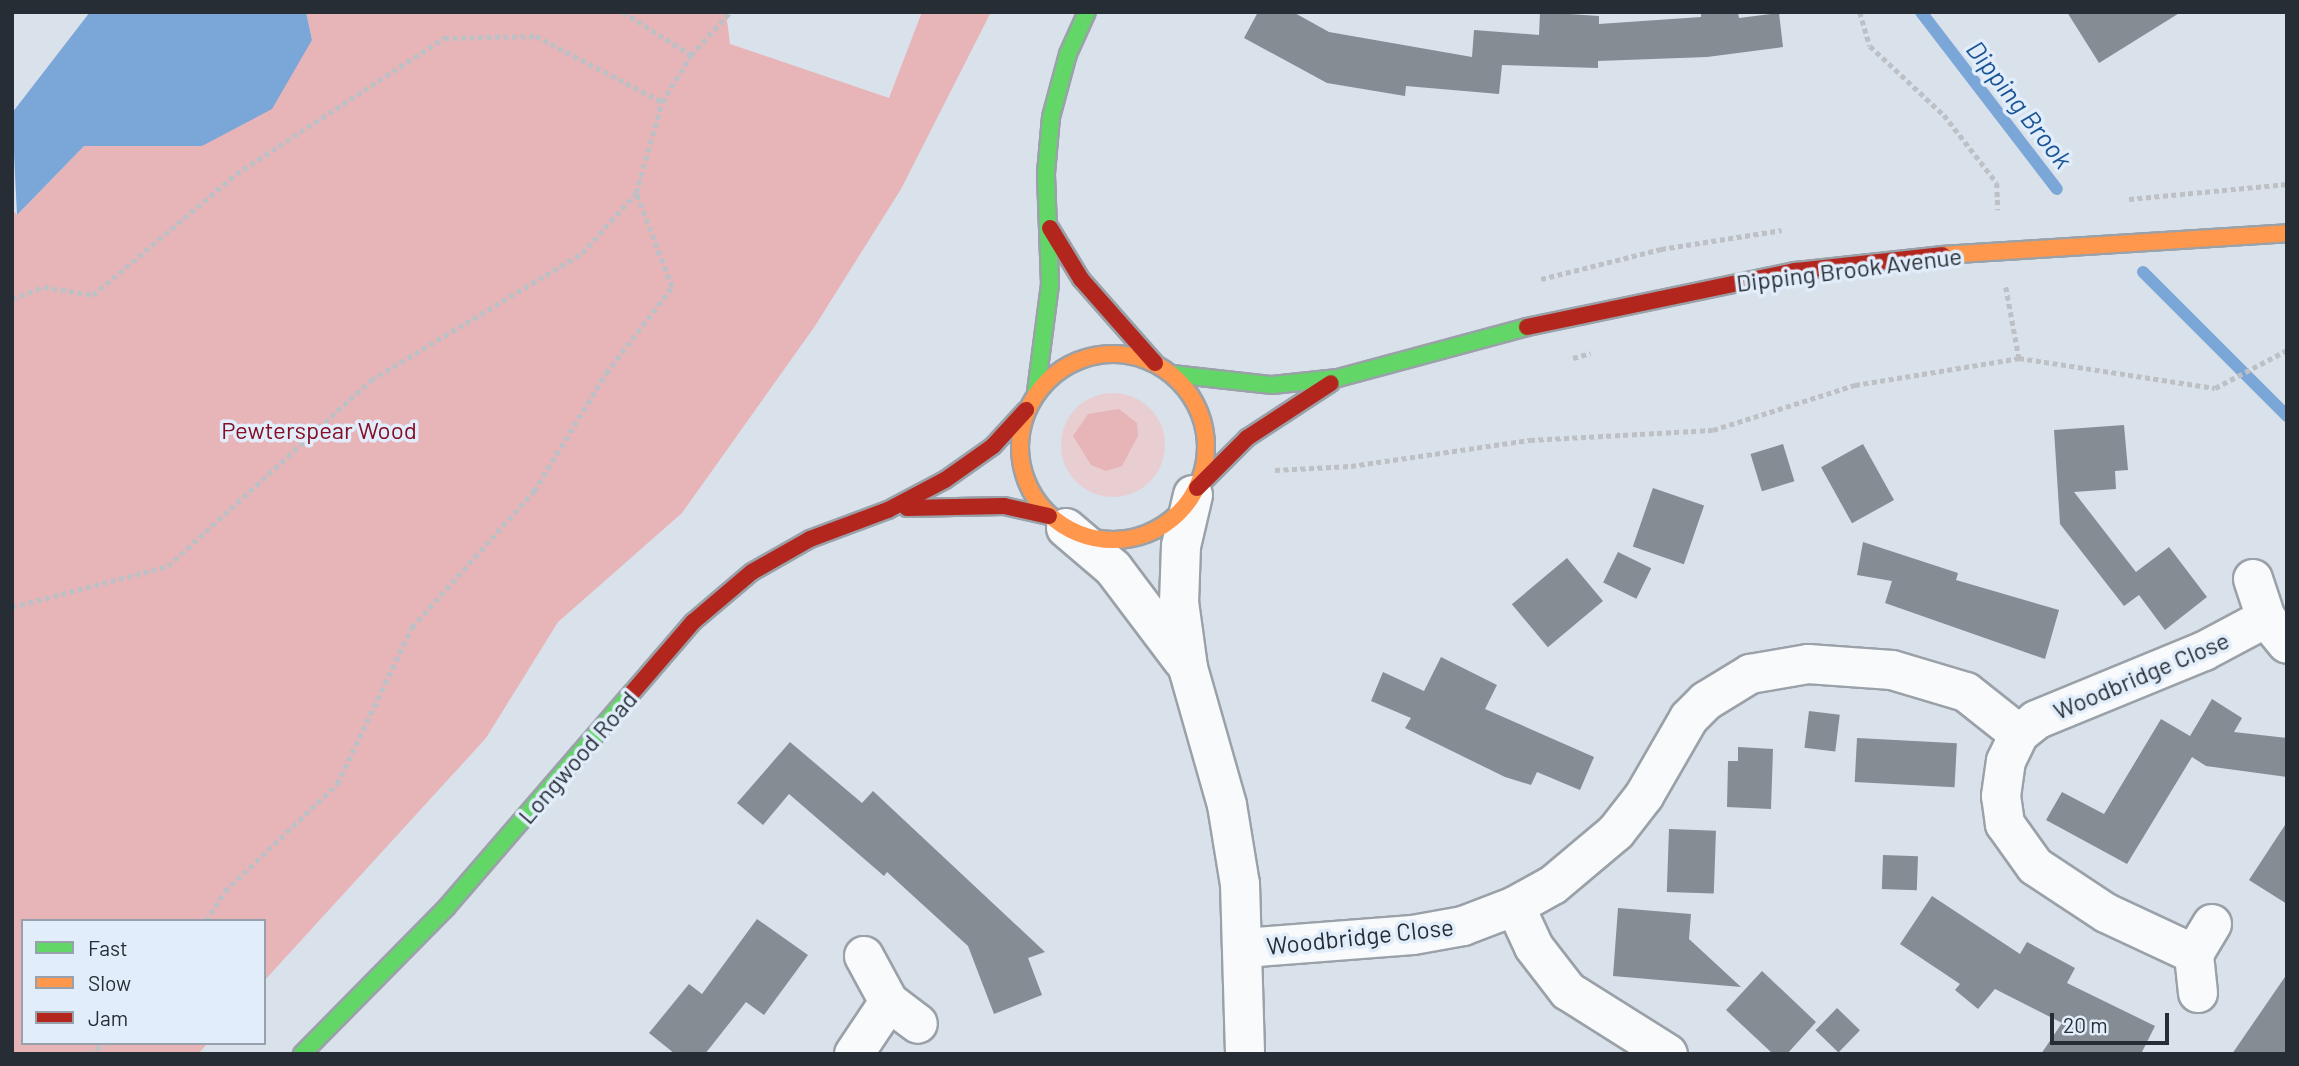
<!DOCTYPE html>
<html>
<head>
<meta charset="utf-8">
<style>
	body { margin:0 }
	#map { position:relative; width:2299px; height:1066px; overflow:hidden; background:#d9e1ea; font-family:Barlow,sans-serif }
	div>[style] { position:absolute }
	.green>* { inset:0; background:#e8ced1 }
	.round { border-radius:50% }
	.forest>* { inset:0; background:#e7b4b8 }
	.water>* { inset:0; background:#7ba6d8 }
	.stream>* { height:12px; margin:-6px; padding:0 6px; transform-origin:6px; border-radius:6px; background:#7ba6d8 }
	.building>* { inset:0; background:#868c93; transform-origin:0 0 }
	.path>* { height:4.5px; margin-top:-2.25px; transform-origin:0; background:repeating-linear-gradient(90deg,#bdc0c4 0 5px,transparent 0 8.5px) }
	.roads { filter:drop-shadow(2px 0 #9aa1a8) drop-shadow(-2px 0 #9aa1a8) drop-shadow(0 2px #9aa1a8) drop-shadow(0 -2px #9aa1a8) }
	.street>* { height:38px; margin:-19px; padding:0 19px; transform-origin:19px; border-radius:19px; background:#f9fafc }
	.fast>* { height:16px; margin:-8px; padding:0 8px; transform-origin:8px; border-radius:8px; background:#63d668 }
	.slow>* { height:16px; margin:-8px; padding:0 8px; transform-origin:8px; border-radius:8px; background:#ff974d }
	.slow>.ring { margin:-8px; padding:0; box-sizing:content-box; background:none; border:16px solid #ff974d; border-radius:50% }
	.jam>* { height:16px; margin:-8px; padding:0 8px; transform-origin:8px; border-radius:8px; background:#b3261e }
	span { translate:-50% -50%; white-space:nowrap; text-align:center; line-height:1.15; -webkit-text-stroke:7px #e1edfb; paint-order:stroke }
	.street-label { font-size:24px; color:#272d34 }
	.park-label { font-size:24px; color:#860e24 }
	.water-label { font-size:26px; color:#1a5494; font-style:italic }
	.frame { position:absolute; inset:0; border:14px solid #272d34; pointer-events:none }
	.legend { position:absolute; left:21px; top:919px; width:245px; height:126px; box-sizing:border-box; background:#e1edfb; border:2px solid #97a0ab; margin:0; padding:9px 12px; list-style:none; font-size:21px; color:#272d34 }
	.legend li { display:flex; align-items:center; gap:14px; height:35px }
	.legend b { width:35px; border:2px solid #97a0ab }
	.scale { position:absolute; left:2050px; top:1013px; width:119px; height:32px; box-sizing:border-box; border:4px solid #272d34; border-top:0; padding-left:9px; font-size:21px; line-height:24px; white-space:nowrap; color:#272d34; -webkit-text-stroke:5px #e1edfb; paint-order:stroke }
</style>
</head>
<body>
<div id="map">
	<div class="green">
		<div class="round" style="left:1061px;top:393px;width:104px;height:104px"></div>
	</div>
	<div class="forest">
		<div style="clip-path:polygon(306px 12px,726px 12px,730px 44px,889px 98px,922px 12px,991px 12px,901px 189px,815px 326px,682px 513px,558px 622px,486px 738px,264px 981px,264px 921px,23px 921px,23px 1043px,208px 1043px,198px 1054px,12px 1054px,12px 209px,17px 215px,84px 146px,202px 146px,312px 40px)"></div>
		<div style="clip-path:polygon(1119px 409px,1137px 423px,1138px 436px,1122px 466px,1106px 471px,1091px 465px,1073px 436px,1088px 414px)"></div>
	</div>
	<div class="water">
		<div style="clip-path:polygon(90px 12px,306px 12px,312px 40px,272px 109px,202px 146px,84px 146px,17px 215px,12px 113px)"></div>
	</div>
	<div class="stream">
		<div style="left:1921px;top:12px;width:223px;rotate:52.5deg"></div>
		<div style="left:2143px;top:272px;width:204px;rotate:45deg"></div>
	</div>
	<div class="building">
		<div style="clip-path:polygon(1258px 12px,1293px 12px,1329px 32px,1472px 57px,1474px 30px,1539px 35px,1540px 12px,1599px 16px,1599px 24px,1701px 17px,1701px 12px,1738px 12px,1739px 18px,1779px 13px,1783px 47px,1707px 57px,1598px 61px,1598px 68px,1502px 65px,1499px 94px,1406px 86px,1405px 96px,1327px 83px,1244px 38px)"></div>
		<div style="clip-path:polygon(2067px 12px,2181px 12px,2099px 63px)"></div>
		<div style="clip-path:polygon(2124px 425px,2128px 470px,2115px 471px,2116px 489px,2074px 492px,2136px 572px,2169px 547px,2207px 597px,2165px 630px,2139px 595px,2124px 606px,2060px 524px,2054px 430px)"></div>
		<div style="left:1783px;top:444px;width:39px;height:34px;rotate:73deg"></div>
		<div style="left:1863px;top:444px;width:64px;height:48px;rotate:61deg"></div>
		<div style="left:1653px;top:488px;width:54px;height:62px;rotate:19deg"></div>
		<div style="clip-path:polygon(1863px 542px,1958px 573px,1956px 580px,2059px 610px,2045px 659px,1885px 603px,1892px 581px,1857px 575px)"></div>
		<div style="left:1618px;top:552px;width:37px;height:34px;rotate:26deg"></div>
		<div style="left:1567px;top:558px;width:56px;height:72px;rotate:50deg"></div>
		<div style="clip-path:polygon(1441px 657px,1497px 685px,1485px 709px,1594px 757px,1580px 790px,1537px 772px,1531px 785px,1505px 777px,1405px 728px,1411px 718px,1371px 701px,1383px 672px,1424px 691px)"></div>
		<div style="clip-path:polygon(2212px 699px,2242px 718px,2234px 732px,2287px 738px,2287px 777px,2206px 766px,2192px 757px,2127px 864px,2046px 820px,2062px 792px,2104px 814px,2161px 719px,2190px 736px)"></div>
		<div style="left:1809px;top:711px;width:31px;height:37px;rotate:7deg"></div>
		<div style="left:1857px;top:738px;width:100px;height:44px;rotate:3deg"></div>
		<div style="clip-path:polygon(790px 742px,862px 803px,873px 791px,1045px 952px,1028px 958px,1042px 995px,994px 1014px,968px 946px,887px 872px,884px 876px,789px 794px,763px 825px,737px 803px)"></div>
		<div style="clip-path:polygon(1738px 747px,1773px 749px,1771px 809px,1727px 807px,1728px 761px,1738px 761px)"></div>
		<div style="clip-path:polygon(2287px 822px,2287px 904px,2249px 880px)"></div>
		<div style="left:1669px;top:829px;width:47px;height:63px;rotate:2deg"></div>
		<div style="left:1883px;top:855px;width:35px;height:34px;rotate:2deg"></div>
		<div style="clip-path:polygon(1932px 896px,2020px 954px,2027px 942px,2075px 968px,2067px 983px,2155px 1026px,2141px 1054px,2041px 1054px,2062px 1023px,1995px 989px,1978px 1009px,1955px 990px,1960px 984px,1900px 944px)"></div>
		<div style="clip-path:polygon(1618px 908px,1691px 914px,1689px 939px,1741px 987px,1613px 976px)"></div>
		<div style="clip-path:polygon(757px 919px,808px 955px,764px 1015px,746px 1002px,705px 1054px,675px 1054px,649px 1033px,689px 984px,702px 994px)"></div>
		<div style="clip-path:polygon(1762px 971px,1816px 1022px,1787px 1054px,1773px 1054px,1726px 1010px)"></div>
		<div style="clip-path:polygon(2287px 974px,2287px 1054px,2232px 1054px)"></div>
		<div style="left:1837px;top:1008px;width:32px;height:31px;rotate:44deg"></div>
	</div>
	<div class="path">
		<div style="left:623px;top:12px;width:80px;rotate:32.3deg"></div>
		<div style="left:1860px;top:12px;width:35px;rotate:74deg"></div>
		<div style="left:1870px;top:46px;width:101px;rotate:43deg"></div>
		<div style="left:1944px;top:115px;width:86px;rotate:52.1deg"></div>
		<div style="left:1997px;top:183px;width:27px;rotate:88deg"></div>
		<div style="left:2129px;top:199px;width:159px;rotate:-5.4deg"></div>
		<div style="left:1541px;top:279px;width:124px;rotate:-14deg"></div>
		<div style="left:1661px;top:249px;width:122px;rotate:-8.9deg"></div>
		<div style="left:2006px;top:287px;width:72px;rotate:79.6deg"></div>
		<div style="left:12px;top:299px;width:34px;rotate:-21deg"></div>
		<div style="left:44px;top:287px;width:50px;rotate:9.3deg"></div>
		<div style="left:93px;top:295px;width:187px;rotate:-40.2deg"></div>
		<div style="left:236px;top:174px;width:249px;rotate:-33.2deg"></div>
		<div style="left:444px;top:38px;width:92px;rotate:-1.2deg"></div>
		<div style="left:536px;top:36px;width:142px;rotate:27.6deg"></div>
		<div style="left:1573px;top:358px;width:18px;rotate:-16deg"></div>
		<div style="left:1275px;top:470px;width:76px;rotate:-3deg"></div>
		<div style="left:1351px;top:466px;width:181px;rotate:-8.3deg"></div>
		<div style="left:1530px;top:440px;width:183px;rotate:-3.1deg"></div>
		<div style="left:1713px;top:430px;width:149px;rotate:-17.6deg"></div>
		<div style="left:1855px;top:385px;width:166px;rotate:-9.3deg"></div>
		<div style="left:2019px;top:358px;width:198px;rotate:8.7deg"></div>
		<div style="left:2215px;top:388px;width:81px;rotate:-27.8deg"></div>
		<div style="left:12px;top:607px;width:161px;rotate:-14.7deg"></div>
		<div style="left:168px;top:566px;width:275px;rotate:-42.5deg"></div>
		<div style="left:371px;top:380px;width:246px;rotate:-31deg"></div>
		<div style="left:582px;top:253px;width:81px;rotate:-48deg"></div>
		<div style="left:636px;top:193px;width:95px;rotate:-74.1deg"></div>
		<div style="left:662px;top:102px;width:55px;rotate:-58.3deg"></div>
		<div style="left:691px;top:55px;width:58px;rotate:-47.8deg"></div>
		<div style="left:206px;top:921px;width:36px;rotate:-58deg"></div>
		<div style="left:225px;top:891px;width:155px;rotate:-43.7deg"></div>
		<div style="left:337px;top:784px;width:174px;rotate:-64.5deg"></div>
		<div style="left:412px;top:627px;width:183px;rotate:-48.1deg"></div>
		<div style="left:534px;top:491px;width:138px;rotate:-58.6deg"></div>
		<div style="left:606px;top:373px;width:108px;rotate:-52.5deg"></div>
		<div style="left:672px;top:287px;width:101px;rotate:-111deg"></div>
		<div style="left:89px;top:1054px;width:19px;rotate:-35deg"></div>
	</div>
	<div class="roads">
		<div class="street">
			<div style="left:1193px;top:495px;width:52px;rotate:103.2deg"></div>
			<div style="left:1181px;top:546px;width:56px;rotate:92deg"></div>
			<div style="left:1179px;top:602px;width:67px;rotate:82.2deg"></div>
			<div style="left:1188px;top:668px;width:142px;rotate:74.1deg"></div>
			<div style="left:1227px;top:805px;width:80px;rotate:80.7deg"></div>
			<div style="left:1240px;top:884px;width:170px;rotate:88.3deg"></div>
			<div style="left:1066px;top:528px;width:62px;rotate:40.4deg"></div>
			<div style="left:1113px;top:568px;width:116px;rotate:53deg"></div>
			<div style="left:2253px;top:579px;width:41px;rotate:71.6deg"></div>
			<div style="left:2266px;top:618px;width:33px;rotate:51deg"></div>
			<div style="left:1515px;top:906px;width:45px;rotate:65.1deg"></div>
			<div style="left:1534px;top:947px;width:56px;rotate:52.3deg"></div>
			<div style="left:1568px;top:991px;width:118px;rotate:32.2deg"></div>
			<div style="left:1244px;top:948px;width:169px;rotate:-4.4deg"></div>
			<div style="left:1413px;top:935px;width:51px;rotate:-10.2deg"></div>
			<div style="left:1463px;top:926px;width:56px;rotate:-21deg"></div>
			<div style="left:1515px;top:906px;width:43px;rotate:-28.9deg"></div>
			<div style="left:1553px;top:885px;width:82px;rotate:-40.1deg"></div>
			<div style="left:1616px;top:832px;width:46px;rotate:-52.1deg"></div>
			<div style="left:1644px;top:796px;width:90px;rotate:-60deg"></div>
			<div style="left:1689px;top:718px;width:24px;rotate:-45deg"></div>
			<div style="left:1706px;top:701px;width:52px;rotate:-31.5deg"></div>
			<div style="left:1750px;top:674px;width:59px;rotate:-9.8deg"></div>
			<div style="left:1808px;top:664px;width:84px;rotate:4.1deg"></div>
			<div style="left:1892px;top:670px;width:77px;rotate:16.6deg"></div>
			<div style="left:1966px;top:692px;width:68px;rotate:38.4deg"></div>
			<div style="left:2194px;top:954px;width:97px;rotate:-155deg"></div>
			<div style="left:2106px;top:913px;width:85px;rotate:-146.5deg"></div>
			<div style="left:2035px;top:866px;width:52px;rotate:-125.5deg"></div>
			<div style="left:2005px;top:824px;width:28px;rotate:-98deg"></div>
			<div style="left:2001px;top:796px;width:35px;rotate:-82deg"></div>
			<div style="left:2006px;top:761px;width:30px;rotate:-64deg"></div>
			<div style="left:2019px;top:734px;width:22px;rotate:-39deg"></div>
			<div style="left:2036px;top:720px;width:182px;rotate:-22.3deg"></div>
			<div style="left:2204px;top:651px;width:70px;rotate:-28deg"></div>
			<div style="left:864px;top:956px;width:52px;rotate:61.5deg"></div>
			<div style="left:889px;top:1002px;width:36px;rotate:37deg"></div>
			<div style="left:2198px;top:993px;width:39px;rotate:-96deg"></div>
			<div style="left:2194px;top:954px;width:35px;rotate:-59deg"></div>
			<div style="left:854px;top:1054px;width:63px;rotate:-56.1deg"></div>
		</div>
		<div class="fast">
			<div style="left:1172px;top:374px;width:101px;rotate:6.3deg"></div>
			<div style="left:1272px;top:385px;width:66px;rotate:-6.1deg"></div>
			<div style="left:1338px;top:378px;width:196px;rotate:-15.1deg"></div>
			<div style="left:1036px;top:392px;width:109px;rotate:-82.6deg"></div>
			<div style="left:1050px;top:284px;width:111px;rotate:-92.1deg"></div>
			<div style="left:1046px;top:173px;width:56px;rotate:-84.9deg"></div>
			<div style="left:1051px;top:117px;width:65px;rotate:-74.9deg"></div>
			<div style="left:1068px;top:54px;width:46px;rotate:-65.7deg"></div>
			<div style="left:302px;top:1054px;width:205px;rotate:-45.4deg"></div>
			<div style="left:446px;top:908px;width:283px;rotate:-49.2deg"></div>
		</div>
		<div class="slow">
			<div style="left:1942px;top:255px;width:346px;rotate:-3.6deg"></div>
			<div class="ring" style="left:1020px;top:354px;width:170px;height:170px"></div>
		</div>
		<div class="jam">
			<div style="left:1050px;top:228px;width:60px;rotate:58.7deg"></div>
			<div style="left:1081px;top:279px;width:112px;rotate:48.6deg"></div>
			<div style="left:1527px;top:327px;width:274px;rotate:-11.8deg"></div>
			<div style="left:1795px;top:271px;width:148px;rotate:-6.2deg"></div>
			<div style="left:1197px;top:488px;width:71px;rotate:-45deg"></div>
			<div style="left:1247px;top:438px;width:100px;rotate:-33.2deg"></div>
			<div style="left:907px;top:508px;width:97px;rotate:-1.2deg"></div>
			<div style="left:1004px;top:506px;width:46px;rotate:12.5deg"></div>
			<div style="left:631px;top:694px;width:95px;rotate:-49.3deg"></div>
			<div style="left:693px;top:622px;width:77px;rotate:-40.3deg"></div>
			<div style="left:752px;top:572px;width:67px;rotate:-29.6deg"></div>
			<div style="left:810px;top:539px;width:83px;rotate:-20.4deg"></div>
			<div style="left:888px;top:510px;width:64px;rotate:-27.8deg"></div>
			<div style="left:945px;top:480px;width:59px;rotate:-35.3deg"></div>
			<div style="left:993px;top:446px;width:49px;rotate:-47.5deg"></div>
		</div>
	</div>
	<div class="street-label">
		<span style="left:1849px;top:269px;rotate:-7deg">Dipping Brook Avenue</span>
		<span style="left:2141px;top:675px;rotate:-23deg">Woodbridge Close</span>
		<span style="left:577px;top:757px;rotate:-49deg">Longwood Road</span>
		<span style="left:1360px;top:936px;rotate:-6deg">Woodbridge Close</span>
	</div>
	<div class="park-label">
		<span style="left:319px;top:430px">Pewterspear Wood</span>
	</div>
	<div class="water-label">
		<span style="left:2020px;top:104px;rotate:52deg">Dipping Brook</span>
	</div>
	<div class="frame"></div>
	<ul class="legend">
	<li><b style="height:9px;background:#63d668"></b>Fast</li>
	<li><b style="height:9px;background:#ff974d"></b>Slow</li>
	<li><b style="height:9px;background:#b3261e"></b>Jam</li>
	</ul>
	<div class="scale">20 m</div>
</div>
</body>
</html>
